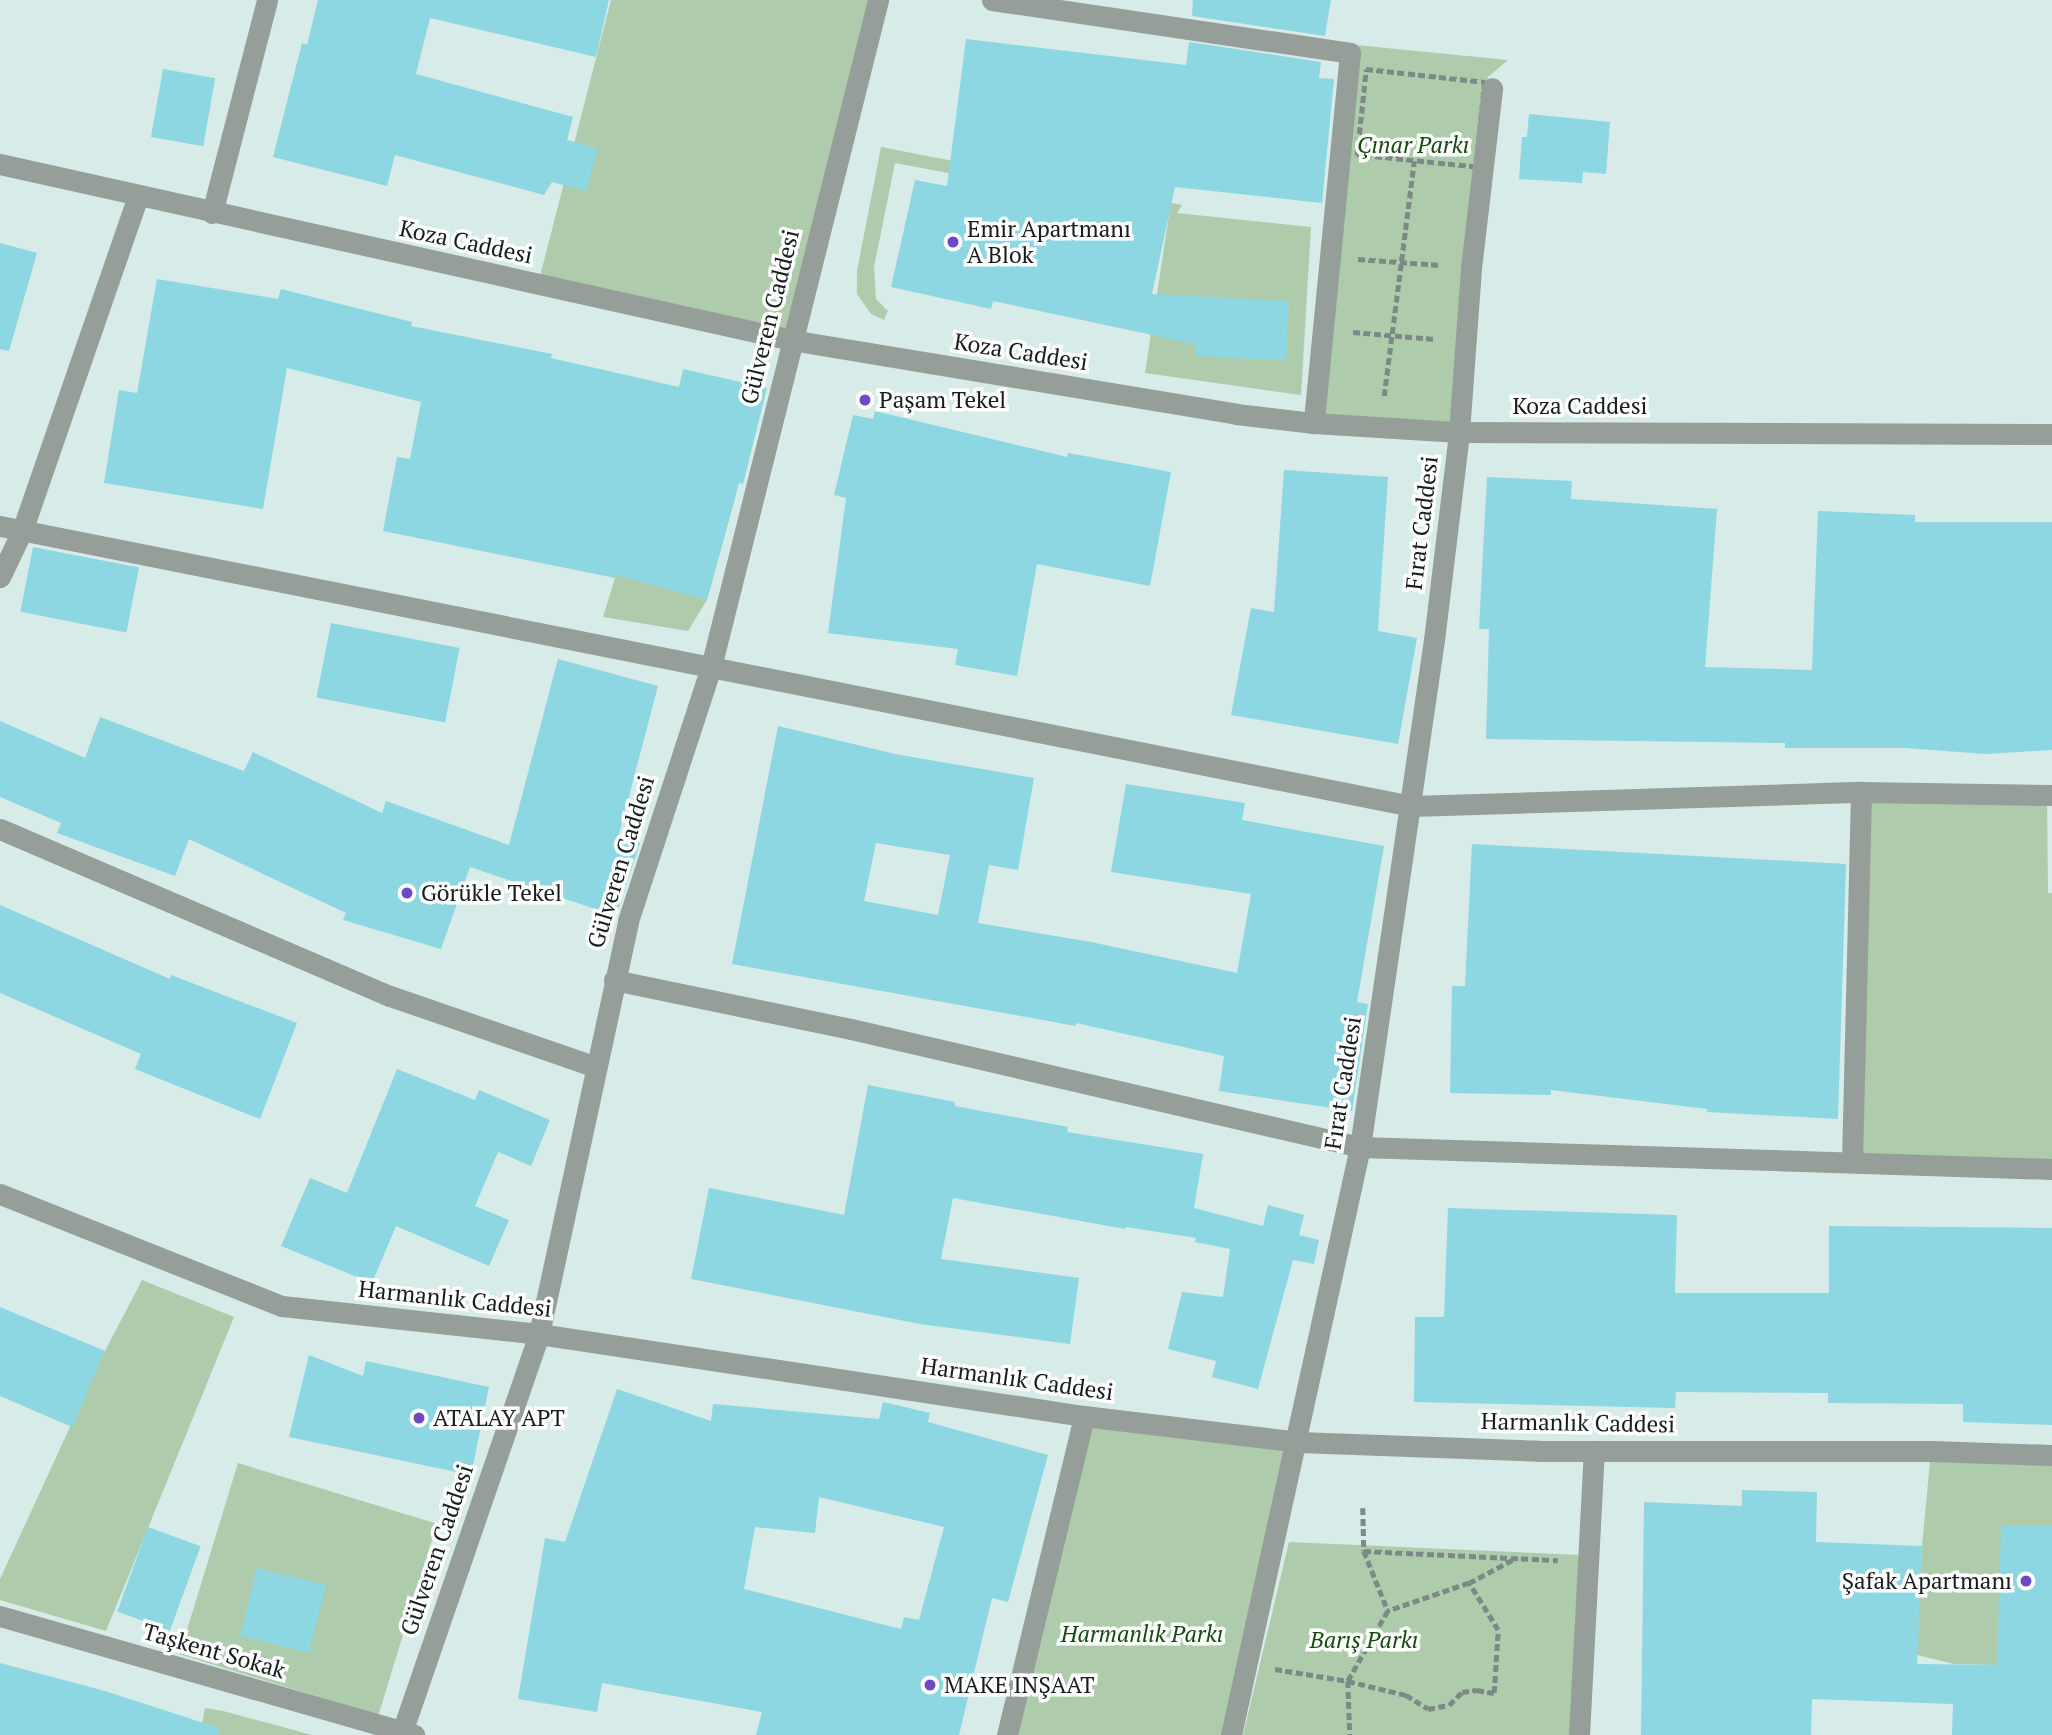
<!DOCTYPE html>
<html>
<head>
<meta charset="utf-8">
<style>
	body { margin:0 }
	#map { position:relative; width:2052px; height:1735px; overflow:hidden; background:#d7ebe8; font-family:"PT Serif",serif }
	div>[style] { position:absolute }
	.green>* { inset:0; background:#aeccab; transform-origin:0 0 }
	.building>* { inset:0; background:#8cd7e1; transform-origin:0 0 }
	.path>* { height:4.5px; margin-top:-2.25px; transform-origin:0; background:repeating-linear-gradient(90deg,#7b8987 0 7px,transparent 0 10.5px) }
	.minor>* { height:21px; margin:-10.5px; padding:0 10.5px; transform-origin:10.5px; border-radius:10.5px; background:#969e9a }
	.dots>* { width:19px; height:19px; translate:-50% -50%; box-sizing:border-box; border:4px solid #fff; border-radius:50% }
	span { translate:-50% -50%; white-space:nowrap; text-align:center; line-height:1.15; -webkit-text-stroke:7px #fff; paint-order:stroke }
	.park-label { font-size:23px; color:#154b11; font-style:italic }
	.poi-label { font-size:23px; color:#171e1d }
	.left { translate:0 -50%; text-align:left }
	.right { translate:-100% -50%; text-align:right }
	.street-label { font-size:23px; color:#171e1d }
</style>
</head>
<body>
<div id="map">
	<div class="green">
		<div style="clip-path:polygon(611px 0,878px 0,791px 340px,538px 284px)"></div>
		<div style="clip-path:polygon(1356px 45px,1508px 60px,1488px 77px,1467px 264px,1456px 428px,1321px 419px)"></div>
		<div style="clip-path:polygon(881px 147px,1182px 205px,1177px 213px,1311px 227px,1301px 395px,1145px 373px,1169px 215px,895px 163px,874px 267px,876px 299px,888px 311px,884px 320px,871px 314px,857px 294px,857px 271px)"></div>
		<div style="clip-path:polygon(635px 483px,735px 498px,707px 600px,688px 631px,603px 617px,615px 578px)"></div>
		<div style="clip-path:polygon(1861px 792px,2047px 795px,2048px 893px,2052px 893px,2052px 1169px,1852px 1162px)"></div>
		<div style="clip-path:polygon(142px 1280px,234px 1317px,106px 1631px,0 1600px,0 1579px,105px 1351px)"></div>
		<div style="clip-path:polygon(1090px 1424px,1286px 1448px,1222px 1735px,1015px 1735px)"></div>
		<div style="clip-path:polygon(1931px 1451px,2052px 1455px,2052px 1666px,1954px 1664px,1917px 1655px,1922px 1546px)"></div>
		<div style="left:238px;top:1463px;width:208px;height:200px;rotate:17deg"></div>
		<div style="clip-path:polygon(1289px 1542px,1581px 1555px,1572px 1735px,1243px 1735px)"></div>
		<div style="clip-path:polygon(205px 1708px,223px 1711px,312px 1735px,200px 1735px)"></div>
	</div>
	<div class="building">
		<div style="clip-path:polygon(318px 0,609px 0,596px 57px,430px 18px,416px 74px,573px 117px,567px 140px,598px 148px,586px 191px,552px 182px,544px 195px,395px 155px,387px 186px,273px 157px,302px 43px,307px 45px)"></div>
		<div style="clip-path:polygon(1193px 0,1331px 0,1325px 36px,1192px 16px)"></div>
		<div style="clip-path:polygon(966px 39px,1186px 65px,1189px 42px,1321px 62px,1319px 78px,1334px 79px,1322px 203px,1175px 187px,1152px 294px,1289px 301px,1286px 360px,1195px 356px,1195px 344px,993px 301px,991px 309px,891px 287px,915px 180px,947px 186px)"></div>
		<div style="left:163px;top:69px;width:53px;height:69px;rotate:10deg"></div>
		<div style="clip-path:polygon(1529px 114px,1610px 122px,1606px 174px,1583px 172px,1582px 183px,1519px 179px,1522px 137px,1527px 137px)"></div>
		<div style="clip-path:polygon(0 243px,37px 253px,9px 351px,0 349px)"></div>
		<div style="clip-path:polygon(157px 279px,278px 299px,281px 289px,412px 322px,411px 326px,552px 354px,551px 358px,679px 387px,683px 369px,767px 388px,743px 484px,739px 483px,707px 600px,616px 575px,615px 578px,383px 531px,397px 457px,410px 459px,421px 402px,287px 368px,263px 509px,104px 483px,119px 390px,137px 393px)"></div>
		<div style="clip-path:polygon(875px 411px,1067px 457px,1068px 453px,1171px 472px,1150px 586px,1037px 564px,1017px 676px,955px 665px,958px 649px,828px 633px,846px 498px,834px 495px,853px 415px,873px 419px)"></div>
		<div style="clip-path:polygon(1284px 470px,1388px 477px,1378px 631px,1417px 638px,1398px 744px,1231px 715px,1251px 608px,1274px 612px)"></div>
		<div style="clip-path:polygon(1487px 477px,1572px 481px,1571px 499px,1717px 509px,1705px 667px,1812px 670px,1818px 511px,1915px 515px,1915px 522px,2052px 522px,2052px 750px,1986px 754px,1905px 748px,1785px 748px,1785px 743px,1486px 739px,1489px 629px,1479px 629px)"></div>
		<div style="left:33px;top:547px;width:108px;height:66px;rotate:11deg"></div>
		<div style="left:331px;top:623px;width:131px;height:76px;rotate:11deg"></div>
		<div style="clip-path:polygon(558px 659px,658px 686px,618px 838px,640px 843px,616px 916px,470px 867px,441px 949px,343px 920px,346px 913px,189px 839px,175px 876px,57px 833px,61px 823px,0 797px,0 721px,85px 758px,100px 717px,244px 771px,253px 752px,382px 813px,386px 801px,509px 845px)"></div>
		<div style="clip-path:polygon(evenodd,778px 726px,895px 754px,1034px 778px,1018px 870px,989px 865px,978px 923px,1091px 942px,1237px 973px,1251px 894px,1111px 872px,1126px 784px,1245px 803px,1242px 820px,1384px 846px,1357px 1002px,1368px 1004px,1352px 1111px,1219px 1091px,1224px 1056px,1076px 1023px,1076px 1026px,732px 964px,778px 726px,876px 843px,950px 855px,938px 915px,864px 901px,876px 843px)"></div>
		<div style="clip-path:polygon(1472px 844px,1846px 864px,1838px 1119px,1707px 1112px,1707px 1109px,1551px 1090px,1551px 1095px,1450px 1093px,1452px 986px,1465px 986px)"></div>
		<div style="clip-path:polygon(0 905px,170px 979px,171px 975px,297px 1023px,260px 1119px,135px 1069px,141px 1054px,0 993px)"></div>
		<div style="clip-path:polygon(397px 1069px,475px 1100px,479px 1090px,550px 1120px,531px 1166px,498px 1152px,475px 1206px,509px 1220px,489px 1266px,396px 1226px,372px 1283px,281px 1246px,310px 1178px,347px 1193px)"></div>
		<div style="clip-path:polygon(868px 1085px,955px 1102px,955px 1106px,1068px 1127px,1067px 1132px,1203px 1154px,1194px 1208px,1263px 1226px,1268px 1205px,1304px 1215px,1299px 1235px,1319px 1240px,1314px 1264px,1293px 1260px,1258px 1389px,1212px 1377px,1216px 1361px,1168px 1349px,1182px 1292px,1223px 1297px,1230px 1249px,1195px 1242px,1196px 1238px,1126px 1227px,1125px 1229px,953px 1198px,941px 1259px,1079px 1278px,1070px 1344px,920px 1324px,691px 1279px,709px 1188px,844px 1215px)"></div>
		<div style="clip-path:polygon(1448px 1208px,1677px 1215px,1675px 1293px,1829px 1293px,1829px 1226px,2052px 1228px,2052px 1425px,1963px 1422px,1963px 1404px,1828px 1403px,1828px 1393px,1676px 1392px,1675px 1408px,1414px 1402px,1415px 1317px,1444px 1317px)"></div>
		<div style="clip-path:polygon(0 1307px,105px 1351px,72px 1427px,0 1396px)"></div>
		<div style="clip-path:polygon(309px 1355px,363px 1376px,366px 1361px,489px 1387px,471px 1475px,289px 1437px)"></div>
		<div style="clip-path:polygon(evenodd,617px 1389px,711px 1421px,713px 1404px,879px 1419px,883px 1402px,930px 1413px,928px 1422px,1048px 1455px,1008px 1602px,992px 1598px,959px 1735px,756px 1735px,762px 1712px,602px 1683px,597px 1712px,518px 1699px,545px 1538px,565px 1542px,617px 1389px,819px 1497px,944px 1527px,919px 1620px,904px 1617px,901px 1629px,744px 1589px,755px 1527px,815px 1533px,819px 1497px)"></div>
		<div style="clip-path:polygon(1742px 1490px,1817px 1492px,1816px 1542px,1922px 1546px,1917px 1664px,1997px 1665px,2001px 1526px,2052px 1526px,2052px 1735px,1952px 1735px,1953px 1704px,1812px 1699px,1811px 1735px,1641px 1735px,1644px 1502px,1742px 1506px)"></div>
		<div style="left:148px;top:1527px;width:56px;height:90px;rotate:20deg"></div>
		<div style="left:257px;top:1568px;width:71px;height:70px;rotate:14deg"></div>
		<div style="clip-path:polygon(0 1663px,105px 1691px,219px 1728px,218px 1735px,0 1735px)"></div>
	</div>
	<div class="path">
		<div style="left:1366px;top:69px;width:120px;rotate:6.2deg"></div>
		<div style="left:1485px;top:82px;width:85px;rotate:96deg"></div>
		<div style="left:1476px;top:167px;width:120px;rotate:-174.2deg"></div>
		<div style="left:1357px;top:155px;width:86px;rotate:-84deg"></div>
		<div style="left:1358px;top:259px;width:82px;rotate:4.2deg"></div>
		<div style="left:1353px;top:332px;width:82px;rotate:4.9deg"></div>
		<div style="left:1384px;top:396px;width:237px;rotate:-82.7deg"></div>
		<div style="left:1363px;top:1508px;width:43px;rotate:88.7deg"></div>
		<div style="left:1364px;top:1551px;width:65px;rotate:68.2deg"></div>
		<div style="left:1364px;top:1551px;width:194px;rotate:2.7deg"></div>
		<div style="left:1469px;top:1583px;width:51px;rotate:-28.1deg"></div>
		<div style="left:1275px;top:1669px;width:74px;rotate:9.3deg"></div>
		<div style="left:1348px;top:1681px;width:60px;rotate:13.6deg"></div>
		<div style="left:1406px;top:1695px;width:26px;rotate:32deg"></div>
		<div style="left:1428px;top:1709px;width:21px;rotate:-11deg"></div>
		<div style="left:1449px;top:1705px;width:18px;rotate:-45deg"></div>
		<div style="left:1462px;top:1692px;width:15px;rotate:-8deg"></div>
		<div style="left:1477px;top:1690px;width:17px;rotate:10deg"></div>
		<div style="left:1494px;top:1693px;width:63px;rotate:-86.4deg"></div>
		<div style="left:1498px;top:1630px;width:55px;rotate:-121.7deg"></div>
		<div style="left:1469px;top:1583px;width:86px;rotate:160.9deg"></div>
		<div style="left:1388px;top:1611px;width:81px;rotate:119.7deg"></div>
		<div style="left:1348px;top:1681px;width:54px;rotate:87.9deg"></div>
	</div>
	<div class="minor">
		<div style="left:992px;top:0;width:362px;rotate:8.4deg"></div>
		<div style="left:1350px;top:53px;width:372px;rotate:95.6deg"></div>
		<div style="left:0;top:164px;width:810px;rotate:12.54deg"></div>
		<div style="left:791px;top:340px;width:451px;rotate:9.4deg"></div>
		<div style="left:1236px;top:414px;width:79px;rotate:6.6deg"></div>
		<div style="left:1314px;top:423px;width:145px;rotate:3.6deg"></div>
		<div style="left:1459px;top:432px;width:593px;rotate:0.19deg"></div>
		<div style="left:212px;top:213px;width:220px;rotate:-75.5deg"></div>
		<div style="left:0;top:526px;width:1439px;rotate:11.22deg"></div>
		<div style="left:1411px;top:806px;width:450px;rotate:-1.8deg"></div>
		<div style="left:1861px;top:792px;width:191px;rotate:0.9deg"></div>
		<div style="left:0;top:577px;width:51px;rotate:-64.4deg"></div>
		<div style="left:22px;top:531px;width:355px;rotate:-70.9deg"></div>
		<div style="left:0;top:829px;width:424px;rotate:23.2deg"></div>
		<div style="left:390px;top:996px;width:218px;rotate:19deg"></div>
		<div style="left:614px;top:980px;width:242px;rotate:11.7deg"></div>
		<div style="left:851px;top:1029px;width:522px;rotate:13.05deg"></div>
		<div style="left:1360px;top:1147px;width:692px;rotate:1.82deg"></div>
		<div style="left:1852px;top:1162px;width:370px;rotate:-88.6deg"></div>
		<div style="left:0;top:1194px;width:303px;rotate:21.7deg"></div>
		<div style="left:282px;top:1306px;width:259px;rotate:6.2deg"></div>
		<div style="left:539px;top:1334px;width:551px;rotate:8.56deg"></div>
		<div style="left:1084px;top:1416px;width:216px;rotate:6.9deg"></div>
		<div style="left:1298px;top:1442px;width:241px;rotate:2.1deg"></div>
		<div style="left:1539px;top:1451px;width:392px"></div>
		<div style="left:1931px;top:1451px;width:121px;rotate:1.9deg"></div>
		<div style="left:0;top:1616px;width:431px;rotate:16deg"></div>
		<div style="left:401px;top:1735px;width:424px;rotate:-71deg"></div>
		<div style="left:539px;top:1334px;width:422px;rotate:-77.8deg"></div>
		<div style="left:628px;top:921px;width:267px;rotate:-71.9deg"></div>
		<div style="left:711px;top:667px;width:688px;rotate:-75.94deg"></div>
		<div style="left:1007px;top:1735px;width:328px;rotate:-76.4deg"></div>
		<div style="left:1231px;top:1735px;width:602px;rotate:-77.63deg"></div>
		<div style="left:1360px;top:1147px;width:512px;rotate:-81.7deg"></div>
		<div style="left:1434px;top:640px;width:209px;rotate:-83.1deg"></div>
		<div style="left:1459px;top:432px;width:164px;rotate:-85.8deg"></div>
		<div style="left:1471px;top:268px;width:181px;rotate:-83.3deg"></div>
		<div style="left:1579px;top:1735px;width:284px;rotate:-87deg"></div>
	</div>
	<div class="dots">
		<div style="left:953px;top:242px;background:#6c4ac3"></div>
		<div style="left:865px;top:400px;background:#6c4ac3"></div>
		<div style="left:407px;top:893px;background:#6c4ac3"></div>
		<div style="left:419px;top:1418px;background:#6c4ac3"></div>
		<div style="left:2026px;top:1581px;background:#6c4ac3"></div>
		<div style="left:930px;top:1685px;background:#6c4ac3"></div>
	</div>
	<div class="park-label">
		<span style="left:1413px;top:145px">Çınar Parkı</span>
		<span style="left:1142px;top:1634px">Harmanlık Parkı</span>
		<span style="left:1364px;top:1640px">Barış Parkı</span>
	</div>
	<div class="poi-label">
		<span class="left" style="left:967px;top:242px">Emir Apartmanı<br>A Blok</span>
		<span class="left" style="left:879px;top:400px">Paşam Tekel</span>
		<span class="left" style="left:421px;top:893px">Görükle Tekel</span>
		<span class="left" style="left:433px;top:1418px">ATALAY APT</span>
		<span class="right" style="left:2012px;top:1581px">Şafak Apartmanı</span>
		<span class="left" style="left:944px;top:1685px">MAKE INŞAAT</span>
	</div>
	<div class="street-label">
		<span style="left:466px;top:242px;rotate:12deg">Koza Caddesi</span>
		<span style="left:770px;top:317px;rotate:-76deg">Gülveren Caddesi</span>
		<span style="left:1021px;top:352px;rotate:9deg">Koza Caddesi</span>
		<span style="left:1580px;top:406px">Koza Caddesi</span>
		<span style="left:1422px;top:523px;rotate:-83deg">Fırat Caddesi</span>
		<span style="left:621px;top:862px;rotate:-73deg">Gülveren Caddesi</span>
		<span style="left:1343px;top:1083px;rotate:-81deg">Fırat Caddesi</span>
		<span style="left:455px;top:1299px;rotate:6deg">Harmanlık Caddesi</span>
		<span style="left:1017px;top:1379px;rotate:8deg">Harmanlık Caddesi</span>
		<span style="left:1578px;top:1423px;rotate:1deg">Harmanlık Caddesi</span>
		<span style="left:437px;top:1550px;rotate:-71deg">Gülveren Caddesi</span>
		<span style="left:214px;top:1651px;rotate:16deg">Taşkent Sokak</span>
	</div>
</div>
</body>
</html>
